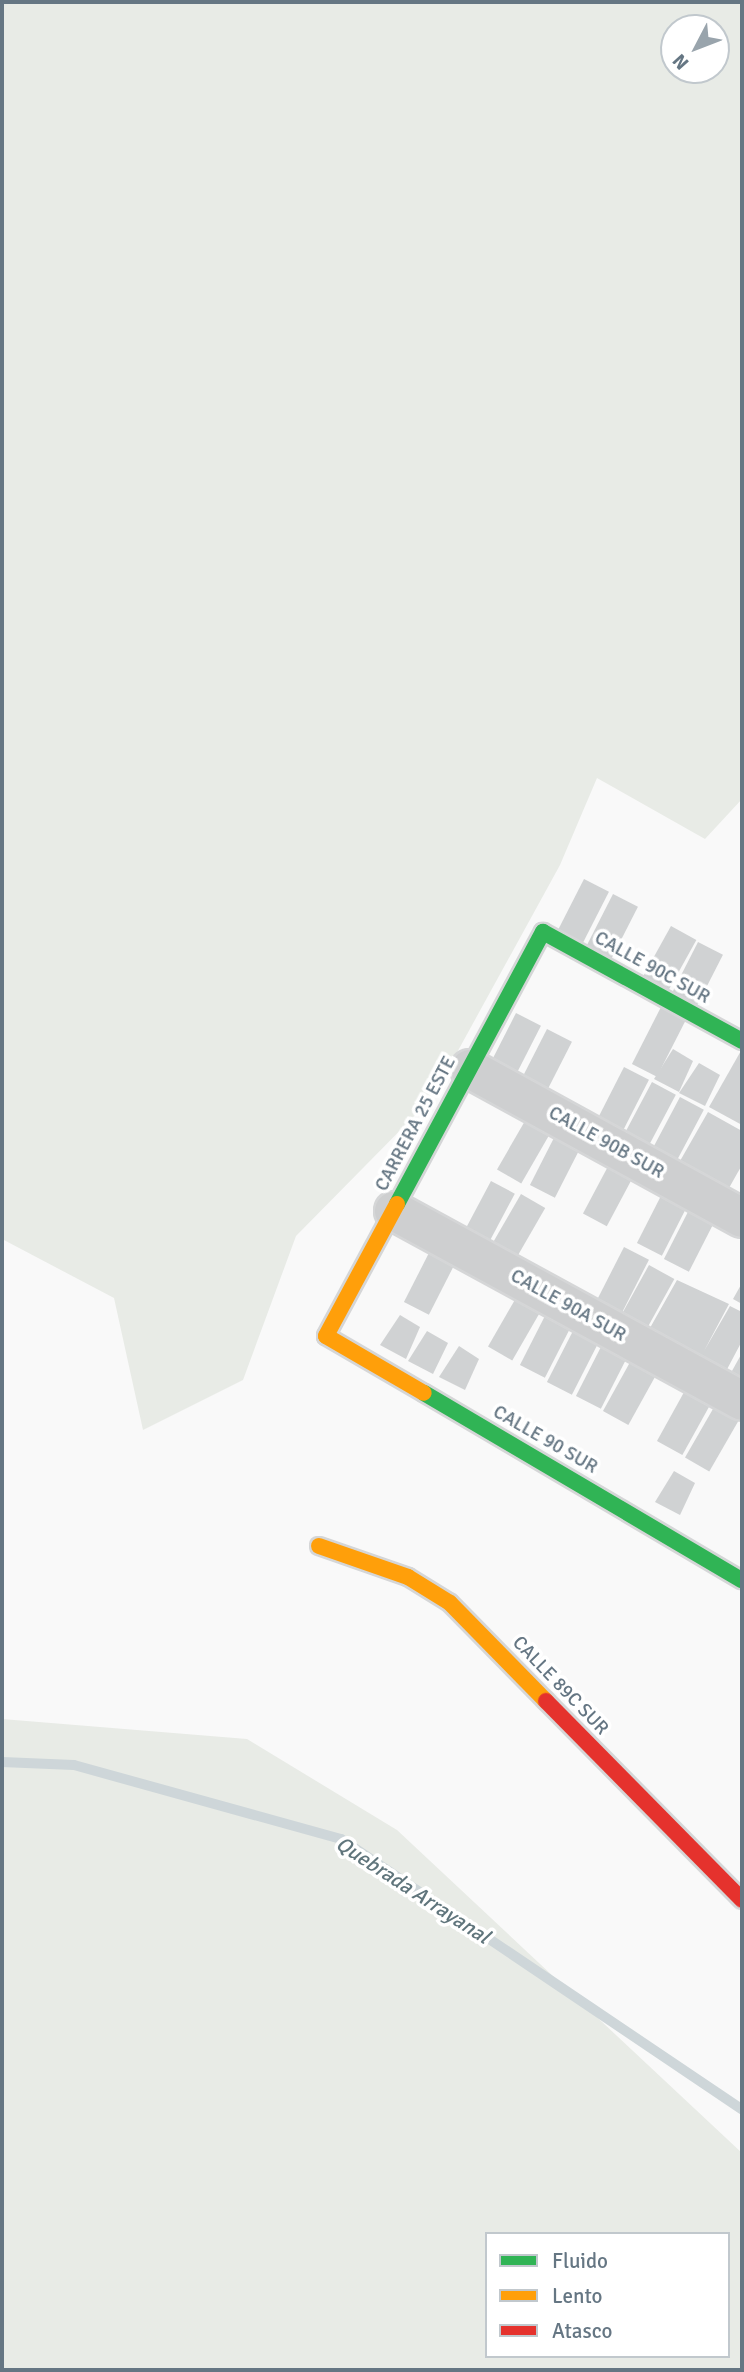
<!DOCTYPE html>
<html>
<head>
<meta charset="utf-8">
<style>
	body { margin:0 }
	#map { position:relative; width:744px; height:2372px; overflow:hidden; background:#f9f9f9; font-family:Signika,sans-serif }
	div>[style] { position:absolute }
	.green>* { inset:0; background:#e8ebe6 }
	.stream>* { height:10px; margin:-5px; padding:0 5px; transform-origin:5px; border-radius:5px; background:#ced6d9 }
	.building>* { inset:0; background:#d0d2d3; transform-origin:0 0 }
	.roads { filter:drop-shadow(2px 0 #d5d6d7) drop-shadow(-2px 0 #d5d6d7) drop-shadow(0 2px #d5d6d7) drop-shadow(0 -2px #d5d6d7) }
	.street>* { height:38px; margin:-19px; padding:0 19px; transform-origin:19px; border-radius:19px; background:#cecfd0 }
	.fast>* { height:16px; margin:-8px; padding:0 8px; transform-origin:8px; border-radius:8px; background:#30b455 }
	.slow>* { height:16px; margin:-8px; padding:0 8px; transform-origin:8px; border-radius:8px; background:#ff9f0a }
	.jam>* { height:16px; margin:-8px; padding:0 8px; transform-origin:8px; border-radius:8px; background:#e5322d }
	span { translate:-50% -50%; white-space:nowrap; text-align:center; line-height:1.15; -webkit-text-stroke:7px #fff; paint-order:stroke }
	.street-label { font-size:19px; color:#657683 }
	.water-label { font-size:21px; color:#60757c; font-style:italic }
	.frame { position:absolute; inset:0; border:4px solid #657683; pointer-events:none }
	.legend { position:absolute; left:485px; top:2232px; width:245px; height:126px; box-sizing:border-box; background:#fff; border:2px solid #c1c8cd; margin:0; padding:9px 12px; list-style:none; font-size:21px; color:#657683 }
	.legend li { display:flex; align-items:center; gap:14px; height:35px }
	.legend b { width:35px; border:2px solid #c1c8cd }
	.north { position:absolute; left:660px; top:14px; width:70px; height:70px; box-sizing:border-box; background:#fff; border:2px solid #c1c8cd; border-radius:50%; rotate:228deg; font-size:19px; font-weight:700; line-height:28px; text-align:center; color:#657683 }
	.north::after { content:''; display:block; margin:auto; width:24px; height:32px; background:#99a4ac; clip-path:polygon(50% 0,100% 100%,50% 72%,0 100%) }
</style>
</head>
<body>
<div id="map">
	<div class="green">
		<div style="clip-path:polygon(evenodd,2px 2px,742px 2px,742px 799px,705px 839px,597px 778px,560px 865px,432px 1098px,296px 1236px,243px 1380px,143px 1430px,114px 1298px,2px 1239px,2px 2px,674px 28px,716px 28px,716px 70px,674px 70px,674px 28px)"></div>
		<div style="clip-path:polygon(evenodd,2px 1719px,247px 1739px,397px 1830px,742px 2153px,742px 2370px,2px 2370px,2px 1719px,487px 2234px,728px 2234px,728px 2356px,487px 2356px,487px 2234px)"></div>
	</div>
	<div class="stream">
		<div style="left:2px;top:1762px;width:72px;rotate:2.4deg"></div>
		<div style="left:74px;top:1765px;width:277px;rotate:15.5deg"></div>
		<div style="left:341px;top:1839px;width:483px;rotate:34deg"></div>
	</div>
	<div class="building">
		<div style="left:584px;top:879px;width:28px;height:64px;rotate:27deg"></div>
		<div style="left:613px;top:894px;width:28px;height:64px;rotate:27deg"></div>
		<div style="left:671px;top:926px;width:29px;height:64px;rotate:29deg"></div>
		<div style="left:698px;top:942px;width:28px;height:64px;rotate:27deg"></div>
		<div style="left:661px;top:1007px;width:28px;height:64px;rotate:27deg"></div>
		<div style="left:516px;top:1013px;width:28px;height:64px;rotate:27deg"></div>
		<div style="left:547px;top:1029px;width:28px;height:64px;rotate:27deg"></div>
		<div style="clip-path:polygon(673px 1049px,693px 1061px,679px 1092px,654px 1079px)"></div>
		<div style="clip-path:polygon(742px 1049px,742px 1125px,709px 1107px)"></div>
		<div style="clip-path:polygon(699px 1063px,720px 1075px,705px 1106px,679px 1093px)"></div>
		<div style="left:624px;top:1067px;width:28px;height:64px;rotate:27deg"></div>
		<div style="left:652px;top:1082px;width:27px;height:64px;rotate:28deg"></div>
		<div style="left:680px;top:1097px;width:27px;height:64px;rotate:28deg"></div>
		<div style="clip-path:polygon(708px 1112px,742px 1131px,742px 1165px,725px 1195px,676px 1168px)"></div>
		<div style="left:529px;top:1114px;width:28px;height:64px;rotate:30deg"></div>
		<div style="left:559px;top:1128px;width:28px;height:64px;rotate:27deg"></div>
		<div style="left:613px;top:1157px;width:27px;height:64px;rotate:28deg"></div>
		<div style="left:491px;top:1181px;width:27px;height:64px;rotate:28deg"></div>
		<div style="left:666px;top:1186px;width:28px;height:64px;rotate:27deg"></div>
		<div style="left:521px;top:1194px;width:28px;height:65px;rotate:30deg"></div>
		<div style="left:693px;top:1202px;width:28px;height:64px;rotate:27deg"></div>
		<div style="left:433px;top:1245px;width:28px;height:64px;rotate:27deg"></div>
		<div style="left:624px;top:1247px;width:28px;height:64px;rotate:27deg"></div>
		<div style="left:649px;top:1265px;width:29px;height:64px;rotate:29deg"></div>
		<div style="clip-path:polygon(677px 1280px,729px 1304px,704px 1351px,730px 1306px,742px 1312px,742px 1341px,724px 1375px,646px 1335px)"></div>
		<div style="clip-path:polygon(742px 1283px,742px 1304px,733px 1299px)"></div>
		<div style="left:520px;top:1291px;width:28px;height:64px;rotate:30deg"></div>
		<div style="left:549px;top:1308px;width:28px;height:64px;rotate:27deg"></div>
		<div style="clip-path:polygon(400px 1315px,420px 1327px,406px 1359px,380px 1345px)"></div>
		<div style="left:576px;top:1325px;width:28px;height:64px;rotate:27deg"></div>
		<div style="clip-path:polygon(427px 1331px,448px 1343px,433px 1374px,408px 1361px)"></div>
		<div style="left:605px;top:1339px;width:28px;height:64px;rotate:27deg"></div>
		<div style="clip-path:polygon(459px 1346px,479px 1359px,465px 1390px,439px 1377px)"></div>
		<div style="clip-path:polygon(742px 1353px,742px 1386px,728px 1378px)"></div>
		<div style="left:634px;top:1355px;width:29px;height:64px;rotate:29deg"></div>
		<div style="left:688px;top:1385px;width:29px;height:64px;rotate:29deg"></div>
		<div style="left:717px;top:1402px;width:28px;height:64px;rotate:30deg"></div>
		<div style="clip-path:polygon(674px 1471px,695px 1483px,680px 1515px,655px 1502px)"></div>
	</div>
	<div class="roads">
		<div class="street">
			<div style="left:470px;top:1069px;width:310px;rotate:28.7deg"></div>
			<div style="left:394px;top:1211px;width:396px;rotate:28.6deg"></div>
		</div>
		<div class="fast">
			<div style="left:397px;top:1204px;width:309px;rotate:-61.8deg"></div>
			<div style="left:543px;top:932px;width:227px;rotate:28.7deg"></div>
			<div style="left:424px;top:1393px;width:369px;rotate:30.5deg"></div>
		</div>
		<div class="slow">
			<div style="left:397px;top:1204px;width:150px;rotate:118.3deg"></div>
			<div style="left:326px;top:1336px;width:113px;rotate:30.2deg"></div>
			<div style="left:319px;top:1546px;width:94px;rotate:19.2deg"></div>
			<div style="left:408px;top:1577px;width:49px;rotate:31.8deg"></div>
			<div style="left:450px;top:1603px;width:137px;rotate:45.6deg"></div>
		</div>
		<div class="jam">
			<div style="left:546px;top:1701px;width:279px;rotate:45.4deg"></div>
		</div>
	</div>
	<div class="street-label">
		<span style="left:652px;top:968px;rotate:29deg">CALLE 90C SUR</span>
		<span style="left:416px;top:1124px;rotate:-62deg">CARRERA 25 ESTE</span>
		<span style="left:606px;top:1143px;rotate:29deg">CALLE 90B SUR</span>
		<span style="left:568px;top:1306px;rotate:29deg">CALLE 90A SUR</span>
		<span style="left:545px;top:1440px;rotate:30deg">CALLE 90 SUR</span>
		<span style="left:560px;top:1686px;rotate:46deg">CALLE 89C SUR</span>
	</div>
	<div class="water-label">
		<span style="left:413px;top:1890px;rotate:33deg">Quebrada Arrayanal</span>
	</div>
	<div class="frame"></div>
	<ul class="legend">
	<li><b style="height:9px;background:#30b455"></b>Fluido</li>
	<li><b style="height:9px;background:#ff9f0a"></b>Lento</li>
	<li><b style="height:9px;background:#e5322d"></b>Atasco</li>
	</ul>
	<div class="north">N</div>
</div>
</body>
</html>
